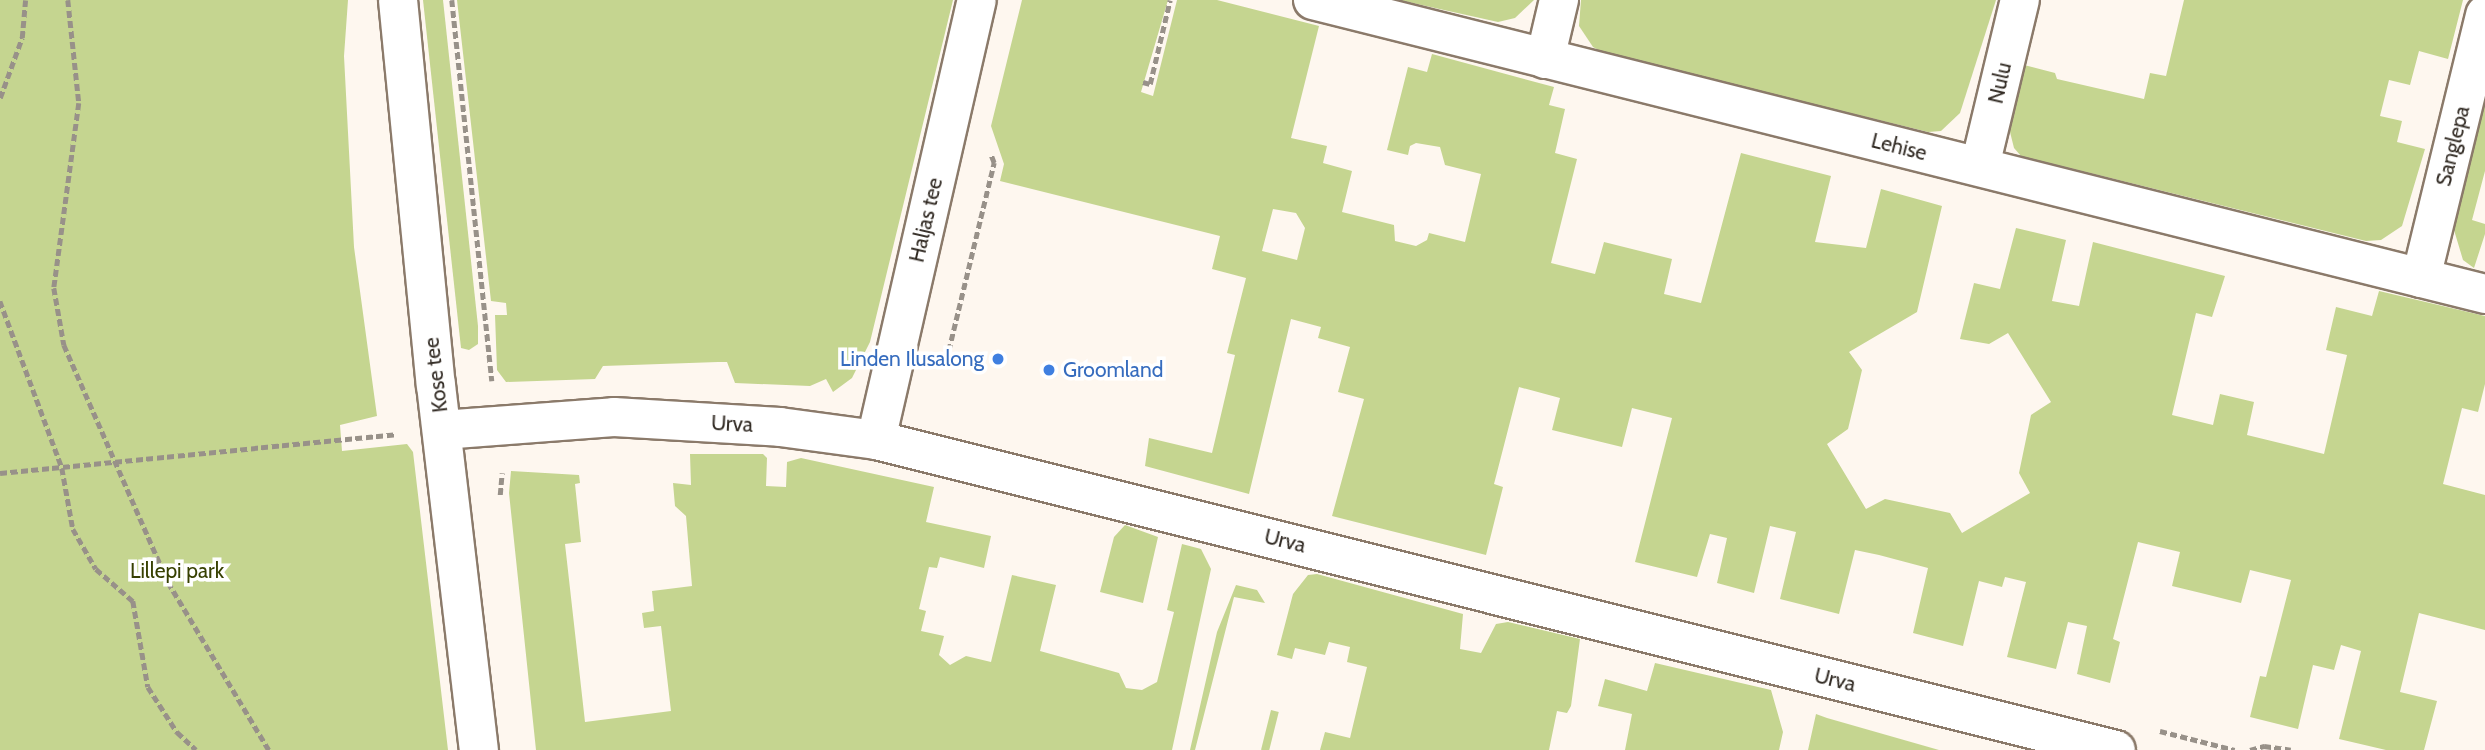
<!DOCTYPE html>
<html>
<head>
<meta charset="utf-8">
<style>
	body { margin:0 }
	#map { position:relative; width:2485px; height:750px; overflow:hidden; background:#fef7ef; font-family:Cabin,sans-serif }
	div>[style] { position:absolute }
	.green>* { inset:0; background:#c5d590; transform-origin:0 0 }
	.path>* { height:4.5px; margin-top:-2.25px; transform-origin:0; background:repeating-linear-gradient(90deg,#989189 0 7px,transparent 0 10.5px) }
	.roads { filter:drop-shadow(2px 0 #8b7a6a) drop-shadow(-2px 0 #8b7a6a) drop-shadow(0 2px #8b7a6a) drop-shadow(0 -2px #8b7a6a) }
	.minor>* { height:38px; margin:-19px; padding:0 19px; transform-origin:19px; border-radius:19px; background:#fff }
	.tertiary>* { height:38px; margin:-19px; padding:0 19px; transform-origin:19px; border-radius:19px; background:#fff }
	.dots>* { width:19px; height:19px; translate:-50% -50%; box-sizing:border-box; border:4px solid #fff; border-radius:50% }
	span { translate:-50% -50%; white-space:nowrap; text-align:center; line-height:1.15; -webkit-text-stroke:7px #fff; paint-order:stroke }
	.street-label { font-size:21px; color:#322b24 }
	.shop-label { font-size:21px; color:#366cbe }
	.right { translate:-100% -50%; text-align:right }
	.left { translate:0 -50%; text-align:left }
	.park-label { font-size:21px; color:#374002 }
</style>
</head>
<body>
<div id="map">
	<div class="green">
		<div style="clip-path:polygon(0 0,348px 0,344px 56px,354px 247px,377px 416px,340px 425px,342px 451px,407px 444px,413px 452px,448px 750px,0 750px)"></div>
		<div style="clip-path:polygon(423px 0,443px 0,478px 326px,478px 344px,469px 350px,461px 348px)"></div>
		<div style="clip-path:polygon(457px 0,953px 0,870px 342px,852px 378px,833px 392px,826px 379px,810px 386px,735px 383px,727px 362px,718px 362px,603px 366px,595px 379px,506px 382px,497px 370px,495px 315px,507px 315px,506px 303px,491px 301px)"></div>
		<div style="clip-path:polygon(evenodd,1022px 0,1168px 0,1141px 92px,1153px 96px,1177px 0,1217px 0,1319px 26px,1291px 138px,1327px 146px,1323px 163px,1352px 171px,1342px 212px,1394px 225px,1395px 241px,1416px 246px,1427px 240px,1429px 233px,1465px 242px,1481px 174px,1445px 165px,1440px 147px,1416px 143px,1410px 146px,1408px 155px,1387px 150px,1408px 67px,1427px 72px,1432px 54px,1554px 87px,1549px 105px,1565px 109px,1555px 153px,1577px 159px,1551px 263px,1595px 274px,1604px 242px,1672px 259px,1664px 294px,1701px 303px,1741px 153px,1831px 176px,1815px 242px,1866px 248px,1881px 189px,1942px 206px,1917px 312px,1849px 352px,1862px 370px,1855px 400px,1848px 429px,1827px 444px,1866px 509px,1885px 499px,1950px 513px,1962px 533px,2030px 493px,2019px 473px,2031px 415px,2051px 402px,2008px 333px,1989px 344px,1960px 339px,1974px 283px,2000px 289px,2016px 228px,2066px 240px,2052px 301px,2079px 306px,2093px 242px,2225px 276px,2212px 317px,2196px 313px,2172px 415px,2213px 425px,2220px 394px,2254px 402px,2247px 435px,2324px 454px,2347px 355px,2326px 350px,2336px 307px,2372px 316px,2379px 291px,2485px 316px,2485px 384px,2478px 412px,2462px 408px,2443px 484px,2485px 495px,2485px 630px,2419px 613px,2400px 692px,2437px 701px,2424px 750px,2386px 750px,2339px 739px,2361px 651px,2341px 645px,2334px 670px,2313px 665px,2298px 729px,2250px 717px,2260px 676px,2266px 677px,2291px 580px,2250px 570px,2241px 603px,2205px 594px,2172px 586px,2180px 552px,2138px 542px,2113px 639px,2120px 642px,2110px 683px,2077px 674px,2087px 626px,2068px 622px,2056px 669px,2007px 657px,2026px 582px,2005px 577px,2002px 587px,1979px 581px,1963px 646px,1913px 633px,1928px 568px,1879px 555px,1855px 550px,1839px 614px,1780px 599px,1796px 532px,1770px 526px,1754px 593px,1717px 583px,1727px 538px,1710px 534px,1697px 577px,1635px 562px,1672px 418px,1632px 408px,1622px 447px,1552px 430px,1560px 398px,1519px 387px,1494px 484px,1503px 487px,1486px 555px,1332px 516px,1364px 399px,1338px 392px,1350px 347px,1318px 338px,1321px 327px,1291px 319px,1249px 494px,1145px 466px,1149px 438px,1212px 453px,1235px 355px,1227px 353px,1246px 278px,1212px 269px,1220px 236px,1000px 181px,1004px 164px,991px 126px,1022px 0,1273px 209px,1296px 213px,1305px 228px,1297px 260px,1262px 251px,1273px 209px)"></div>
		<div style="clip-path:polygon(1399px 0,1534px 0,1515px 18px,1498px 22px)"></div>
		<div style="clip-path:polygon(1581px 0,1996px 0,1960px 113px,1941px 131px,1928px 132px,1604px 53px,1593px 47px,1579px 26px)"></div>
		<div style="clip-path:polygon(2184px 0,2463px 0,2448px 59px,2419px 51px,2410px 85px,2389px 80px,2380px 116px,2402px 121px,2397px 142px,2425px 149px,2402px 226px,2381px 240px,2366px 241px,2021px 156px,2014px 148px,2009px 128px,2024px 65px,2055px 73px,2057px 79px,2144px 99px,2150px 73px,2166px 76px)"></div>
		<div style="clip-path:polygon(2485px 97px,2485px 171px,2472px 220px,2485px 224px,2485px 234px,2474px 268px,2463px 260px,2454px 230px)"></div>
		<div style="clip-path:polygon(690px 454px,763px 454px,767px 458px,766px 486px,786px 487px,787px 462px,801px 458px,934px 487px,926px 522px,991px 536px,984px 568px,940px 557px,937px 568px,929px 567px,919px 609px,926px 611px,921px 631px,944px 636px,939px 655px,950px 665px,966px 656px,991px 662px,1012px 575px,1056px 585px,1040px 651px,1119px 673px,1126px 688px,1142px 690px,1157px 682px,1174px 612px,1167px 610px,1182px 544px,1201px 549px,1211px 569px,1172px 750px,536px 750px,509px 493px,511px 471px,579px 475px,580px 483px,575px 484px,581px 542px,565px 544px,585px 722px,671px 711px,661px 626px,644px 628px,642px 613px,654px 611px,652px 591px,692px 586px,686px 516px,675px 506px,673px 483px,691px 485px)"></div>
		<div style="clip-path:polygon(1125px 525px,1158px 537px,1143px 603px,1100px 592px,1114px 537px)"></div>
		<div style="clip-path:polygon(1317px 574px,1463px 614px,1460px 649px,1481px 653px,1496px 624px,1508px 622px,1580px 639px,1571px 706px,1567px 713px,1557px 711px,1549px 750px,1320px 750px,1325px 732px,1350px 738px,1367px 667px,1347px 662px,1350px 647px,1329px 642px,1325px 655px,1295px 648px,1292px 659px,1277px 655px,1293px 594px,1308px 575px)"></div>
		<div style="clip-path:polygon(1236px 585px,1257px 590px,1265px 603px,1234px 597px,1195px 750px,1190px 750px,1217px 632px)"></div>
		<div style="clip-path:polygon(1655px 663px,1771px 690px,1783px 732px,1779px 750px,1625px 750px,1632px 714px,1598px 706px,1605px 679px,1647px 691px)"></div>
		<div style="left:1271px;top:710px;width:8px;height:41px;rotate:14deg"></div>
		<div style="clip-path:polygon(1816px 714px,1827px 718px,1939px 750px,1808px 750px)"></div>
	</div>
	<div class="path">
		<div style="left:68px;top:0;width:104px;rotate:83.9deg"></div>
		<div style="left:79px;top:103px;width:187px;rotate:97.7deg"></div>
		<div style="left:54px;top:288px;width:58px;rotate:80deg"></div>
		<div style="left:64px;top:345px;width:259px;rotate:66.3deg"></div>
		<div style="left:168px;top:582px;width:196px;rotate:59deg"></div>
		<div style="left:452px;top:0;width:383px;rotate:84deg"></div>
		<div style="left:1143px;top:82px;width:7px;rotate:16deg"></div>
		<div style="left:1150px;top:84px;width:86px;rotate:-76.6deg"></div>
		<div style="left:0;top:98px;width:64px;rotate:-69.9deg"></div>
		<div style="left:22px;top:38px;width:38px;rotate:-85deg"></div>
		<div style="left:0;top:301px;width:178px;rotate:69.6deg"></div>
		<div style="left:62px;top:468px;width:62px;rotate:79.8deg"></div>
		<div style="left:73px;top:529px;width:46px;rotate:60.1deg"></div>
		<div style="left:96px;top:569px;width:49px;rotate:40.9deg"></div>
		<div style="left:133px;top:601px;width:87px;rotate:80.1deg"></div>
		<div style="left:148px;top:687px;width:54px;rotate:57.2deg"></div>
		<div style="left:177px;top:732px;width:26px;rotate:43deg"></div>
		<div style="left:946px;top:361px;width:204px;rotate:-76.4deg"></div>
		<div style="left:994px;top:163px;width:9px;rotate:-111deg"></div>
		<div style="left:0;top:473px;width:398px;rotate:-5.6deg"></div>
		<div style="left:500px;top:495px;width:22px;rotate:-85deg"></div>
		<div style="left:2160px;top:731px;width:77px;rotate:14.2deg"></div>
		<div style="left:2250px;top:750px;width:15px;rotate:-16deg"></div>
		<div style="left:2264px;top:746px;width:27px;rotate:8deg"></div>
	</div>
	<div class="roads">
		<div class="minor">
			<div style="left:1313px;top:0;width:1208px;rotate:14.08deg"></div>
			<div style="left:1545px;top:59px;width:61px;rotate:-76.7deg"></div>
			<div style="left:1980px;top:166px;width:171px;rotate:-76.5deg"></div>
			<div style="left:2421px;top:278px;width:271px;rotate:-76.3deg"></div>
			<div style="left:442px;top:430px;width:172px;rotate:-4.3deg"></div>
			<div style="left:614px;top:417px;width:166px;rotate:3.4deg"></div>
			<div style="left:780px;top:427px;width:97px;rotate:7.7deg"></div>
			<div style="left:876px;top:440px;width:1278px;rotate:14.04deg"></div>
			<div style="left:876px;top:440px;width:451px;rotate:-77.1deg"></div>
		</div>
		<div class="tertiary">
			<div style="left:398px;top:0;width:387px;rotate:84.4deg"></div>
			<div style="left:436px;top:385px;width:368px;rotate:83.3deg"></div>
		</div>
	</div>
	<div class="dots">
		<div style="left:998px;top:359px;background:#3f7fe0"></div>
		<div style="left:1049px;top:370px;background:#3f7fe0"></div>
	</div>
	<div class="street-label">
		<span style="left:2000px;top:83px;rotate:-77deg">Nulu</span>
		<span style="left:2453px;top:146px;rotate:-76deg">Sanglepa</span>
		<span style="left:1899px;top:147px;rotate:14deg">Lehise</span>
		<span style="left:926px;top:220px;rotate:-77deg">Haljas tee</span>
		<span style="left:436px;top:375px;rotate:-97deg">Kose tee</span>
		<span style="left:732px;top:424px;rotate:3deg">Urva</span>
		<span style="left:1285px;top:541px;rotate:14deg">Urva</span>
		<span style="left:1835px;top:680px;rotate:14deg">Urva</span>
	</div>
	<div class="shop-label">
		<span class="right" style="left:984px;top:359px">Linden Ilusalong</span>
		<span class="left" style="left:1063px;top:370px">Groomland</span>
	</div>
	<div class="park-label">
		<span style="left:177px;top:571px">Lillepi park</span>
	</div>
</div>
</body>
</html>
